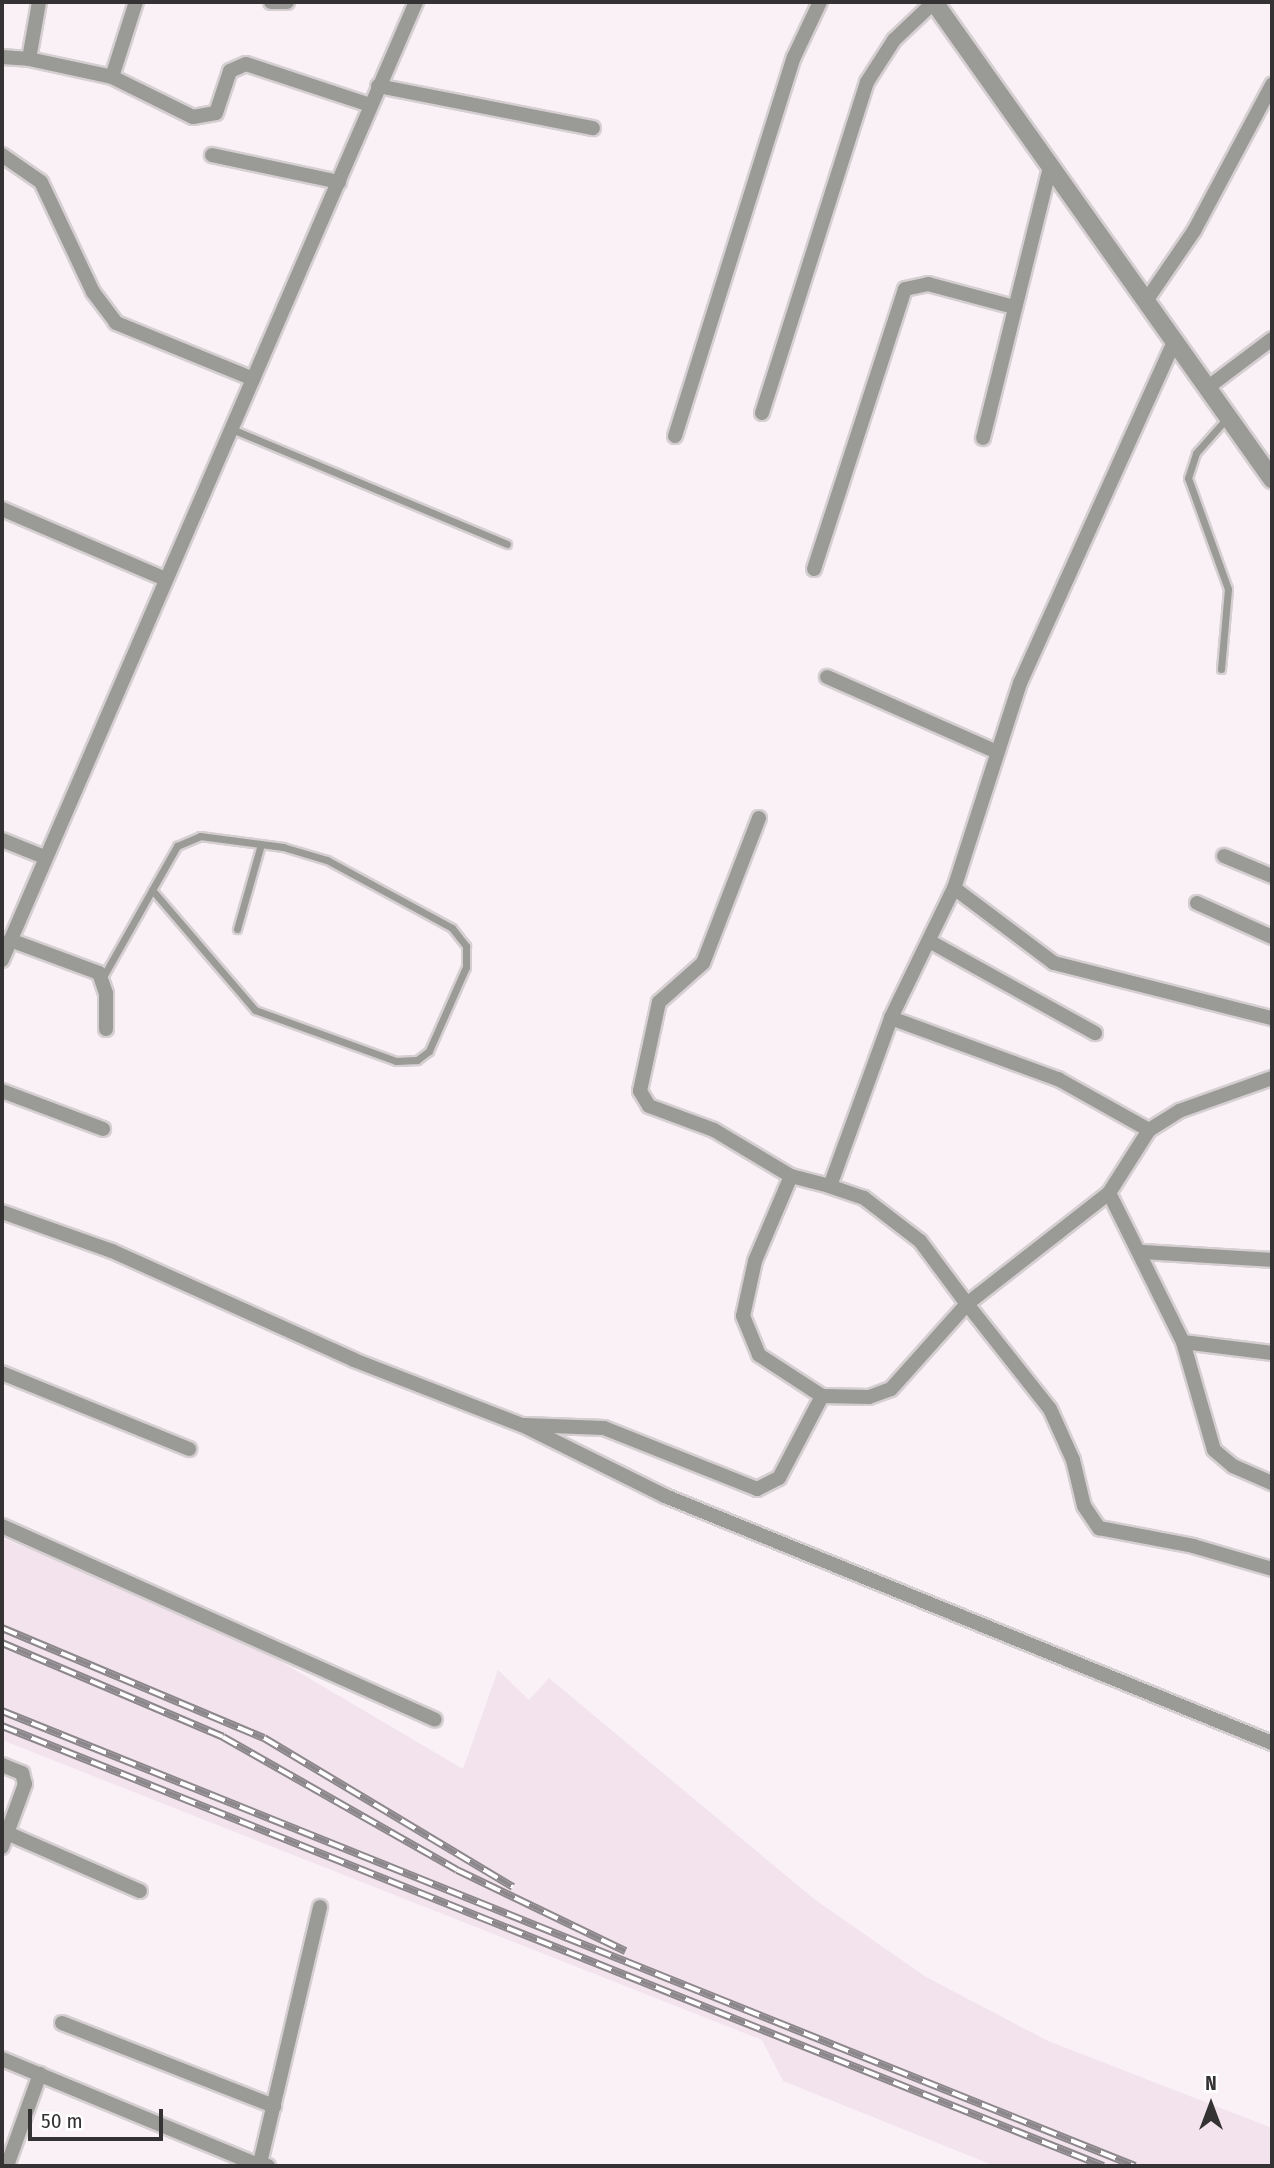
<!DOCTYPE html>
<html>
<head>
<meta charset="utf-8">
<style>
	body { margin:0 }
	#map { position:relative; width:1274px; height:2168px; overflow:hidden; background:#f9f1f5; font-family:"Fira Sans Condensed",sans-serif }
	div>[style] { position:absolute }
	.built>* { inset:0; background:#f3e3ec }
	.roads { filter:drop-shadow(2px 0 #d6cfd2) drop-shadow(-2px 0 #d6cfd2) drop-shadow(0 2px #d6cfd2) drop-shadow(0 -2px #d6cfd2) }
	.service>* { height:7px; margin:-3.5px; padding:0 3.5px; transform-origin:3.5px; border-radius:3.5px; background:#9a9a97 }
	.minor>* { height:14px; margin:-7px; padding:0 7px; transform-origin:7px; border-radius:7px; background:#9a9a97 }
	.tertiary>* { height:18px; margin:-9px; padding:0 9px; transform-origin:9px; border-radius:9px; background:#9a9a97 }
	.rail>* { height:8px; margin-top:-4px; transform-origin:0; background:repeating-linear-gradient(90deg,#fff 0 16px,#8c878a 0 32px); box-sizing:border-box; border-block:2px solid #8c878a }
	span { translate:-50% -50%; white-space:nowrap; text-align:center; line-height:1.15; -webkit-text-stroke:5px #fff; paint-order:stroke }
	.frame { position:absolute; inset:0; border:4px solid #353233; pointer-events:none }
	.north { position:absolute; left:1176px; top:2070px; width:70px; height:70px; -webkit-text-stroke:5px #fff; paint-order:stroke; rotate:0deg; font-size:19px; font-weight:700; line-height:28px; text-align:center; color:#353233 }
	.north::after { content:''; display:block; margin:auto; width:24px; height:32px; background:#353233; clip-path:polygon(50% 0,100% 100%,50% 72%,0 100%) }
	.scale { position:absolute; left:28px; top:2109px; width:135px; height:32px; box-sizing:border-box; border:4px solid #353233; border-top:0; padding-left:9px; font-size:21px; line-height:24px; white-space:nowrap; color:#353233; -webkit-text-stroke:5px #fff; paint-order:stroke }
</style>
</head>
<body>
<div id="map">
	<div class="built">
		<div style="clip-path:polygon(2px 1538px,234px 1634px,463px 1769px,498px 1670px,529px 1700px,549px 1678px,814px 1899px,926px 1977px,1048px 2041px,1272px 2128px,1272px 2166px,995px 2166px,783px 2081px,762px 2040px,2px 1740px)"></div>
	</div>
	<div class="roads">
		<div class="service">
			<div style="left:232px;top:429px;width:298px;rotate:22.7deg"></div>
			<div style="left:1221px;top:669px;width:80px;rotate:-85deg"></div>
			<div style="left:1228px;top:589px;width:118px;rotate:-109.8deg"></div>
			<div style="left:1188px;top:478px;width:26px;rotate:-72deg"></div>
			<div style="left:1196px;top:453px;width:47px;rotate:-48.5deg"></div>
			<div style="left:237px;top:929px;width:88px;rotate:-74.2deg"></div>
			<div style="left:103px;top:977px;width:100px;rotate:-60.6deg"></div>
			<div style="left:152px;top:890px;width:51px;rotate:-60.4deg"></div>
			<div style="left:177px;top:846px;width:25px;rotate:-23deg"></div>
			<div style="left:200px;top:836px;width:84px;rotate:7.5deg"></div>
			<div style="left:283px;top:847px;width:46px;rotate:16.5deg"></div>
			<div style="left:327px;top:860px;width:142px;rotate:28.5deg"></div>
			<div style="left:452px;top:928px;width:23px;rotate:52deg"></div>
			<div style="left:466px;top:946px;width:21px;rotate:90deg"></div>
			<div style="left:466px;top:967px;width:92px;rotate:113.8deg"></div>
			<div style="left:429px;top:1051px;width:15px;rotate:143deg"></div>
			<div style="left:417px;top:1060px;width:21px;rotate:177deg"></div>
			<div style="left:396px;top:1061px;width:150px;rotate:-160.1deg"></div>
			<div style="left:255px;top:1010px;width:158px;rotate:-130.6deg"></div>
		</div>
		<div class="minor">
			<div style="left:271px;top:2px;width:16px"></div>
			<div style="left:2px;top:57px;width:27px;rotate:4deg"></div>
			<div style="left:29px;top:59px;width:58px;rotate:-80deg"></div>
			<div style="left:29px;top:59px;width:85px;rotate:12.2deg"></div>
			<div style="left:112px;top:77px;width:90px;rotate:26.3deg"></div>
			<div style="left:193px;top:117px;width:23px;rotate:-10deg"></div>
			<div style="left:216px;top:113px;width:44px;rotate:-71.6deg"></div>
			<div style="left:230px;top:71px;width:17px;rotate:-24deg"></div>
			<div style="left:246px;top:64px;width:131px;rotate:18.3deg"></div>
			<div style="left:112px;top:77px;width:79px;rotate:-72.3deg"></div>
			<div style="left:378px;top:86px;width:219px;rotate:11.1deg"></div>
			<div style="left:2px;top:155px;width:47px;rotate:34.7deg"></div>
			<div style="left:41px;top:182px;width:122px;rotate:64.7deg"></div>
			<div style="left:93px;top:292px;width:39px;rotate:53deg"></div>
			<div style="left:116px;top:323px;width:148px;rotate:22.2deg"></div>
			<div style="left:212px;top:155px;width:130px;rotate:12deg"></div>
			<div style="left:1146px;top:301px;width:85px;rotate:-55.6deg"></div>
			<div style="left:1194px;top:231px;width:166px;rotate:-61.9deg"></div>
			<div style="left:1174px;top:342px;width:374px;rotate:114.3deg"></div>
			<div style="left:1020px;top:683px;width:215px;rotate:107.8deg"></div>
			<div style="left:954px;top:888px;width:144px;rotate:115.9deg"></div>
			<div style="left:891px;top:1018px;width:178px;rotate:20.1deg"></div>
			<div style="left:1058px;top:1079px;width:104px;rotate:29.3deg"></div>
			<div style="left:1149px;top:1130px;width:36px;rotate:-32deg"></div>
			<div style="left:1179px;top:1111px;width:99px;rotate:-19.5deg"></div>
			<div style="left:1207px;top:388px;width:81px;rotate:-37deg"></div>
			<div style="left:762px;top:413px;width:347px;rotate:-72.4deg"></div>
			<div style="left:867px;top:82px;width:50px;rotate:-57.3deg"></div>
			<div style="left:894px;top:40px;width:55px;rotate:-43.5deg"></div>
			<div style="left:675px;top:436px;width:397px;rotate:-72.6deg"></div>
			<div style="left:794px;top:57px;width:61px;rotate:-64.7deg"></div>
			<div style="left:983px;top:438px;width:279px;rotate:-76.1deg"></div>
			<div style="left:2px;top:509px;width:177px;rotate:23.2deg"></div>
			<div style="left:814px;top:569px;width:294px;rotate:-72deg"></div>
			<div style="left:905px;top:289px;width:24px;rotate:-12deg"></div>
			<div style="left:928px;top:284px;width:89px;rotate:15deg"></div>
			<div style="left:827px;top:677px;width:186px;rotate:23.8deg"></div>
			<div style="left:759px;top:818px;width:155px;rotate:111.1deg"></div>
			<div style="left:703px;top:963px;width:59px;rotate:138.4deg"></div>
			<div style="left:659px;top:1002px;width:91px;rotate:102.1deg"></div>
			<div style="left:640px;top:1091px;width:17px;rotate:59deg"></div>
			<div style="left:649px;top:1106px;width:69px;rotate:20.3deg"></div>
			<div style="left:714px;top:1130px;width:90px;rotate:30.9deg"></div>
			<div style="left:791px;top:1176px;width:40px;rotate:14.4deg"></div>
			<div style="left:2px;top:840px;width:45px;rotate:22deg"></div>
			<div style="left:1224px;top:856px;width:52px;rotate:22.6deg"></div>
			<div style="left:954px;top:888px;width:125px;rotate:36.9deg"></div>
			<div style="left:1054px;top:963px;width:225px;rotate:14.2deg"></div>
			<div style="left:1197px;top:903px;width:82px;rotate:24.4deg"></div>
			<div style="left:10px;top:940px;width:95px;rotate:20.3deg"></div>
			<div style="left:99px;top:973px;width:21px;rotate:71deg"></div>
			<div style="left:106px;top:993px;width:36px;rotate:90deg"></div>
			<div style="left:929px;top:941px;width:190px;rotate:29deg"></div>
			<div style="left:2px;top:960px;width:1044px;rotate:-66.63deg"></div>
			<div style="left:2px;top:1091px;width:108px;rotate:20.6deg"></div>
			<div style="left:1149px;top:1130px;width:75px;rotate:122.4deg"></div>
			<div style="left:1109px;top:1193px;width:180px;rotate:142deg"></div>
			<div style="left:967px;top:1304px;width:134px;rotate:51.7deg"></div>
			<div style="left:1050px;top:1409px;width:56px;rotate:65.7deg"></div>
			<div style="left:1073px;top:1460px;width:47px;rotate:76.6deg"></div>
			<div style="left:1084px;top:1506px;width:27px;rotate:56deg"></div>
			<div style="left:1099px;top:1528px;width:96px;rotate:10.8deg"></div>
			<div style="left:1193px;top:1546px;width:82px;rotate:16.2deg"></div>
			<div style="left:791px;top:1176px;width:92px;rotate:113deg"></div>
			<div style="left:755px;top:1261px;width:56px;rotate:102.3deg"></div>
			<div style="left:743px;top:1316px;width:42px;rotate:67.7deg"></div>
			<div style="left:759px;top:1355px;width:75px;rotate:33.1deg"></div>
			<div style="left:1109px;top:1193px;width:166px;rotate:63.6deg"></div>
			<div style="left:1183px;top:1342px;width:112px;rotate:74deg"></div>
			<div style="left:1214px;top:1450px;width:25px;rotate:40deg"></div>
			<div style="left:1233px;top:1466px;width:43px;rotate:23.6deg"></div>
			<div style="left:2px;top:1212px;width:117px;rotate:19.5deg"></div>
			<div style="left:112px;top:1251px;width:265px;rotate:24.2deg"></div>
			<div style="left:354px;top:1360px;width:180px;rotate:21.2deg"></div>
			<div style="left:522px;top:1425px;width:160px;rotate:26.4deg"></div>
			<div style="left:665px;top:1496px;width:655px;rotate:22.14deg"></div>
			<div style="left:1142px;top:1252px;width:130px;rotate:3.5deg"></div>
			<div style="left:1183px;top:1342px;width:90px;rotate:7deg"></div>
			<div style="left:2px;top:1373px;width:202px;rotate:22.1deg"></div>
			<div style="left:525px;top:1425px;width:79px;rotate:2.2deg"></div>
			<div style="left:604px;top:1428px;width:165px;rotate:21.7deg"></div>
			<div style="left:757px;top:1489px;width:25px;rotate:-27deg"></div>
			<div style="left:779px;top:1478px;width:93px;rotate:-62.3deg"></div>
			<div style="left:822px;top:1396px;width:47px;rotate:1.2deg"></div>
			<div style="left:869px;top:1397px;width:23px;rotate:-20deg"></div>
			<div style="left:891px;top:1389px;width:114px;rotate:-48.2deg"></div>
			<div style="left:967px;top:1304px;width:79px;rotate:-126.7deg"></div>
			<div style="left:920px;top:1241px;width:71px;rotate:-142.5deg"></div>
			<div style="left:864px;top:1198px;width:36px;rotate:-161deg"></div>
			<div style="left:830px;top:1186px;width:179px;rotate:-70deg"></div>
			<div style="left:2px;top:1526px;width:474px;rotate:24.1deg"></div>
			<div style="left:2px;top:1765px;width:22px;rotate:22deg"></div>
			<div style="left:22px;top:1773px;width:11px;rotate:75deg"></div>
			<div style="left:25px;top:1784px;width:67px;rotate:110.1deg"></div>
			<div style="left:7px;top:1833px;width:145px;rotate:23.6deg"></div>
			<div style="left:62px;top:2023px;width:228px;rotate:21.4deg"></div>
			<div style="left:2px;top:2059px;width:279px;rotate:22.5deg"></div>
			<div style="left:7px;top:2166px;width:98px;rotate:-70.3deg"></div>
			<div style="left:268px;top:2166px;width:9px;rotate:-159deg"></div>
			<div style="left:260px;top:2163px;width:263px;rotate:-76.8deg"></div>
		</div>
		<div class="tertiary">
			<div style="left:934px;top:2px;width:585px;rotate:54.68deg"></div>
		</div>
	</div>
	<div class="rail">
		<div style="left:2px;top:1628px;width:284px;rotate:22.8deg"></div>
		<div style="left:264px;top:1738px;width:290px;rotate:30.9deg"></div>
		<div style="left:2px;top:1643px;width:240px;rotate:23deg"></div>
		<div style="left:223px;top:1737px;width:269px;rotate:29.6deg"></div>
		<div style="left:457px;top:1870px;width:187px;rotate:25.7deg"></div>
		<div style="left:2px;top:1711px;width:1221px;rotate:21.88deg"></div>
		<div style="left:2px;top:1726px;width:1186px;rotate:21.78deg"></div>
	</div>
	<div class="frame"></div>
	<div class="north">N</div>
	<div class="scale">50 m</div>
</div>
</body>
</html>
